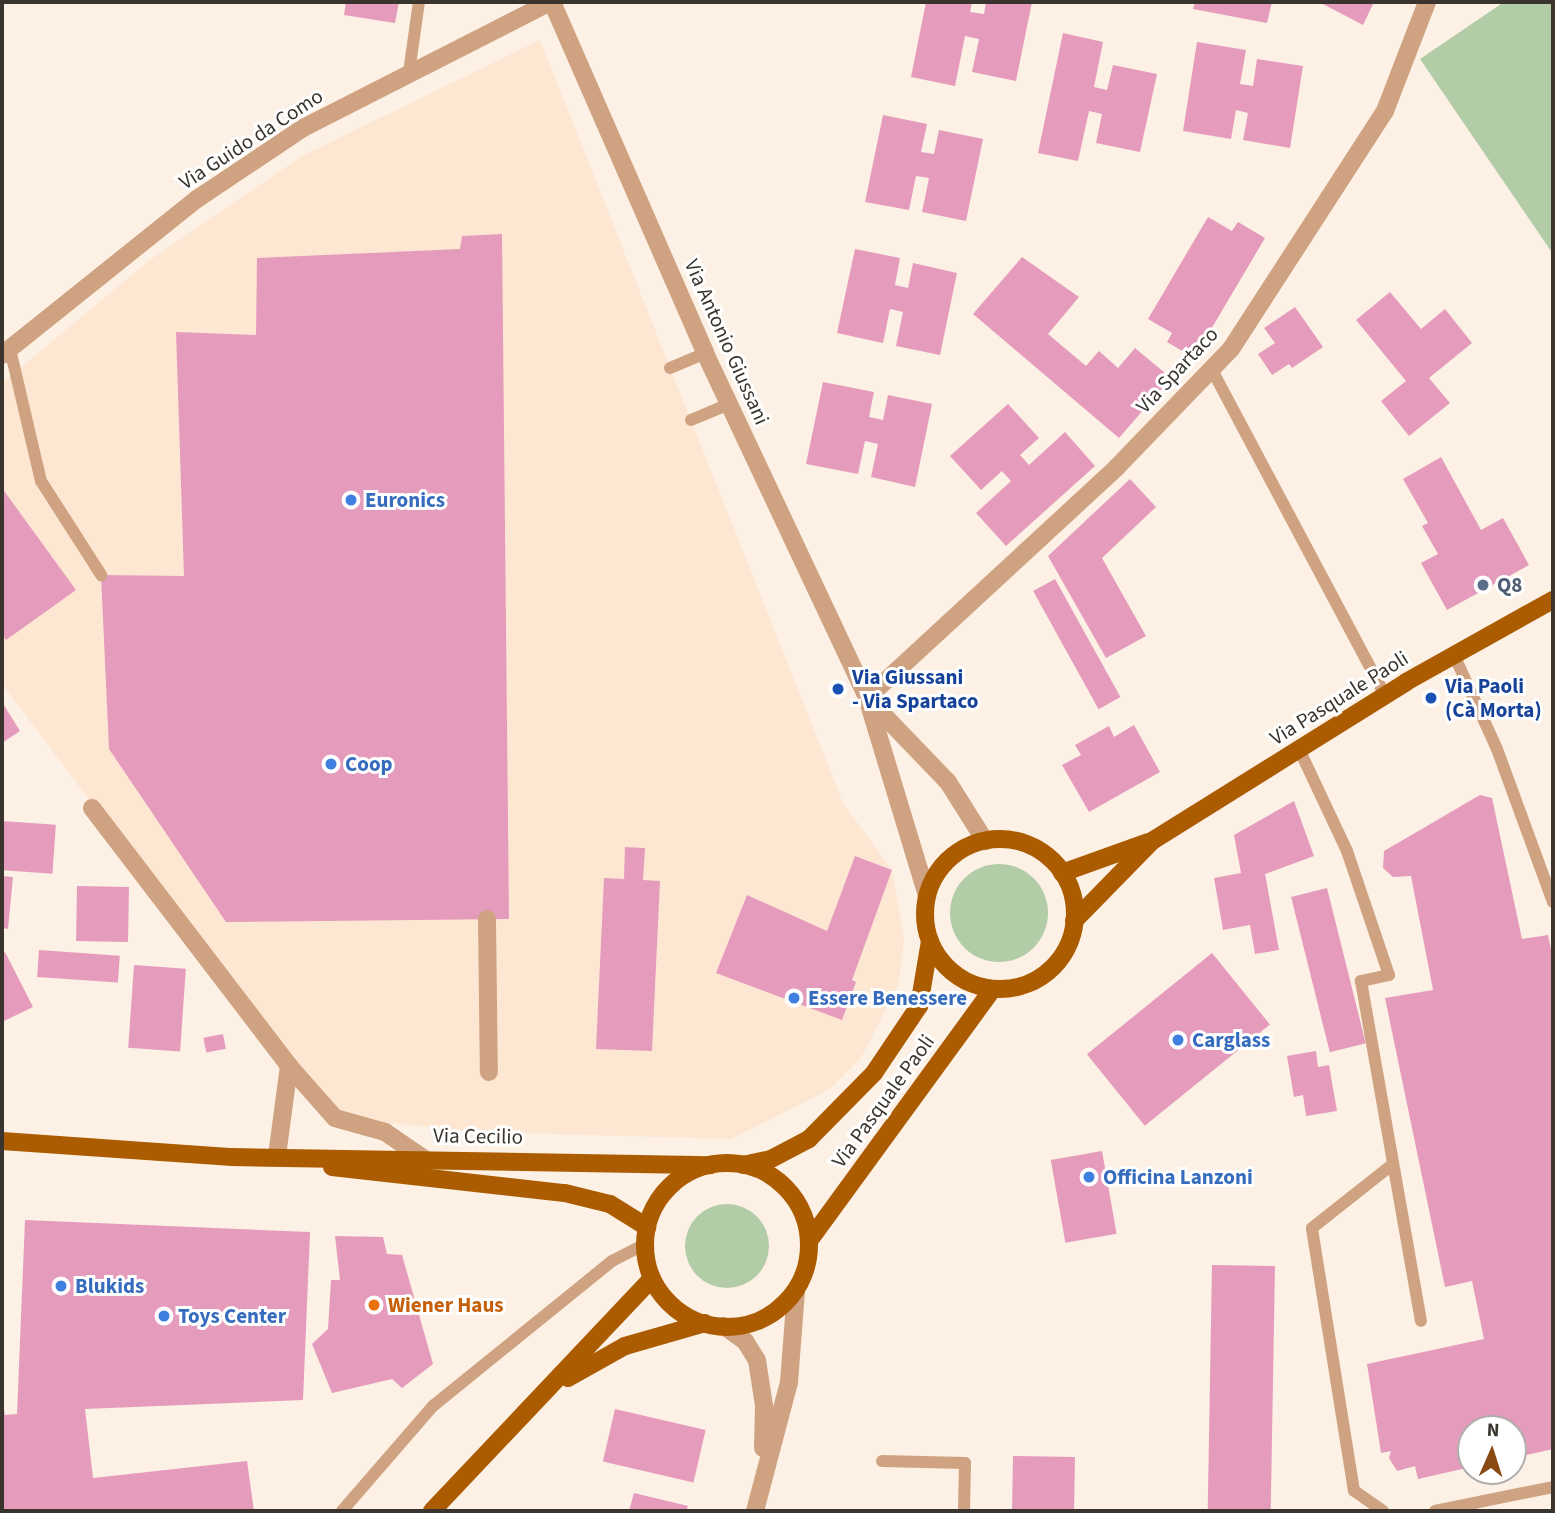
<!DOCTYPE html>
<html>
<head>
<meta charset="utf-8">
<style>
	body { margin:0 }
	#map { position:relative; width:1555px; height:1513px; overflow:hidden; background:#fdf0e5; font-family:"Source Sans 3",sans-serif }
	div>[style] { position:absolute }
	.built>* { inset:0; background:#fde7d3 }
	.green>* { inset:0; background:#b2cca7 }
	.round { border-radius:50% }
	.building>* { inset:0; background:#e59cbc; transform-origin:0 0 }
	.lane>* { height:12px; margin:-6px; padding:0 6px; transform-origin:6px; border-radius:6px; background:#cfa381 }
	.street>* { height:18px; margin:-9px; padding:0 9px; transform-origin:9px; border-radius:9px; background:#cfa381 }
	.primary>* { height:18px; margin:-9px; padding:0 9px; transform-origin:9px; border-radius:9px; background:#ab5c01 }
	.primary>.ring { margin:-9px; padding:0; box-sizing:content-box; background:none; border:18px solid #ab5c01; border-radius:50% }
	.dots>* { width:19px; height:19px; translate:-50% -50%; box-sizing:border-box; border:4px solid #fff; border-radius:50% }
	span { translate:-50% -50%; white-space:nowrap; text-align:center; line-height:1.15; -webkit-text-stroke:6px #fff; paint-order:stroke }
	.street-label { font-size:21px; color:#3a342e }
	.shop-label { font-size:21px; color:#366cbe; font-weight:700 }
	.left { translate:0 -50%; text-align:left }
	.service-label { font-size:21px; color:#4e5e75; font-weight:700 }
	.transit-label { font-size:21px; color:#164399; font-weight:700 }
	.food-label { font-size:21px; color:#c56008; font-weight:700 }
	.frame { position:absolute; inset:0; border:4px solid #3a342e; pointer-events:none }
	.north { position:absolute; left:1457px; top:1415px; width:70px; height:70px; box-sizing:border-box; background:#fff; border:2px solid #b0aeab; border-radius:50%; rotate:3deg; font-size:19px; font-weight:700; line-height:28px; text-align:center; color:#3a342e }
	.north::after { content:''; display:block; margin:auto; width:24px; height:32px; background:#8a4a13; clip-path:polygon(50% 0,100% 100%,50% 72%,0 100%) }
</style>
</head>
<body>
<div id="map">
	<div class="built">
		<div style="clip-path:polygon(540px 40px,843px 803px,892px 870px,904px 939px,899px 983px,861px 1058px,830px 1089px,731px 1139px,483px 1132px,335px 1118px,289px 1066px,2px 684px,2px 383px,151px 259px,302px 156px)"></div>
	</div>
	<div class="green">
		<div style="clip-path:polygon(1504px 2px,1553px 2px,1553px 254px,1420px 59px)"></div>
		<div class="round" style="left:950px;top:864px;width:98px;height:98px"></div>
		<div class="round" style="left:685px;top:1204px;width:84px;height:84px"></div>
	</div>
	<div class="building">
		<div style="clip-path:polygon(346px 2px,399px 2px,395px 23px,344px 15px)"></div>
		<div style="clip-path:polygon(926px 2px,972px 2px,970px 12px,984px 14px,986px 2px,1032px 2px,1016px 81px,972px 72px,979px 39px,965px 36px,955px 86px,911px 77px)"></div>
		<div style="clip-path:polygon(1195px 2px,1272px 2px,1267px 23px,1193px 9px)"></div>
		<div style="clip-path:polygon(1319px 2px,1374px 2px,1363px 25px)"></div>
		<div style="clip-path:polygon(1063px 33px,1103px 42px,1094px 87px,1107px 90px,1113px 65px,1157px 74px,1140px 152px,1096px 143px,1102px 114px,1089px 111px,1078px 161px,1038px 153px)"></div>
		<div style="clip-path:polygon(1197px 42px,1246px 50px,1240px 84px,1253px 86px,1257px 59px,1303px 66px,1290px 148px,1243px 140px,1248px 113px,1236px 110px,1231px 139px,1183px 131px)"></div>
		<div style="clip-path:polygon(883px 115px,927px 124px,921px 152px,934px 154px,939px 130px,983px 139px,966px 221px,922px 212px,929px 178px,916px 176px,909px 210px,865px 202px)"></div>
		<div style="clip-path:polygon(1208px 217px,1232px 231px,1238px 222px,1265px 238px,1194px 358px,1167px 342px,1172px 333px,1148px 319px)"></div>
		<div style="clip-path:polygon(502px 234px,509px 919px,226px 922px,109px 749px,101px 575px,184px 576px,176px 332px,256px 335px,257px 258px,460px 249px,462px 236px)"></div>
		<div style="clip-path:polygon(855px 249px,900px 258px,895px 285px,908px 288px,913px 263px,957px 273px,940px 355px,896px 346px,903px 312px,890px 309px,883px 343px,837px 333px)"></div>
		<div style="clip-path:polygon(1022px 257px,1079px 297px,1048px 334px,1086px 366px,1099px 351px,1118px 368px,1135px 348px,1171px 378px,1119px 438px,973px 314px)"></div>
		<div style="clip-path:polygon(1390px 292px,1421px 329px,1445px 309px,1472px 343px,1429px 378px,1450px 403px,1409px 436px,1381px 401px,1406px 381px,1356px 320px)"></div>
		<div style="clip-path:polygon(1295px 307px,1323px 347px,1292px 368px,1289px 364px,1272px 375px,1258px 354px,1275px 343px,1264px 328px)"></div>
		<div style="clip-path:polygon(823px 382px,874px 392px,869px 417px,883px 420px,888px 395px,932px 404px,915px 487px,871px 477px,878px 444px,865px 441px,858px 474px,806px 464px)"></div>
		<div style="clip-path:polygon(1008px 404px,1039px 438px,1020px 455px,1029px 465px,1065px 432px,1095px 466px,1006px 546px,976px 513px,1011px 481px,1002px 471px,981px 490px,950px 456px)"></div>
		<div style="clip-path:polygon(1441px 457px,1481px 530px,1503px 518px,1529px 565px,1447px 610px,1421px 563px,1438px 554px,1422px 526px,1428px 523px,1403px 479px)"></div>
		<div style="clip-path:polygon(1130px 479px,1156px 507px,1102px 558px,1146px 636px,1106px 658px,1048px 556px)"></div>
		<div style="clip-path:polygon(2px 488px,76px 590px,6px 640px,2px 634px)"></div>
		<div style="left:1055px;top:579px;width:135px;height:25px;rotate:61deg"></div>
		<div style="clip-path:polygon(2px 702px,20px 731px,2px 743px)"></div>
		<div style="clip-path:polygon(1134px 725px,1160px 772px,1089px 812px,1062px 765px,1081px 755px,1075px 745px,1109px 726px,1114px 737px)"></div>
		<div style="clip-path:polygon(1480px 795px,1492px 798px,1522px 939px,1548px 935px,1553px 959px,1553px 1449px,1513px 1458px,1513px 1429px,1471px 1429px,1471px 1467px,1418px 1479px,1415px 1466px,1397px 1471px,1389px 1458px,1391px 1451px,1381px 1453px,1367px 1364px,1484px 1339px,1472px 1281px,1445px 1287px,1385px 998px,1433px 990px,1411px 876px,1393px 877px,1383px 868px,1384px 851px)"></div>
		<div style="clip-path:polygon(1294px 801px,1314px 856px,1265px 874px,1279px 950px,1255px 954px,1250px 925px,1223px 930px,1214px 878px,1241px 873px,1234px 835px)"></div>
		<div style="left:2px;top:821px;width:54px;height:49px;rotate:4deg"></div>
		<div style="clip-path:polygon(625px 847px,645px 848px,643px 880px,660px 881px,652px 1051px,596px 1049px,604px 878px,624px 879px)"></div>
		<div style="clip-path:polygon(855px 856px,892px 870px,852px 980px,856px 982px,842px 1020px,716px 973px,747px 895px,827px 931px)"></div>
		<div style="clip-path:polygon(2px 876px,13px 877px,8px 929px,2px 928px)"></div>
		<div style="left:77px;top:886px;width:52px;height:55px;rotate:1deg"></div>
		<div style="left:1327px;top:888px;width:160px;height:37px;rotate:76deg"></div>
		<div style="left:39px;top:950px;width:81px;height:27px;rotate:4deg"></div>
		<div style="clip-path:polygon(5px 952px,33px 1007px,2px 1022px,2px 954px)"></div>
		<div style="left:1212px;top:953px;width:92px;height:161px;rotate:51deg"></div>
		<div style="left:134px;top:965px;width:52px;height:83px;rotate:4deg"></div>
		<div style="left:223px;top:1034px;width:15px;height:20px;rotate:79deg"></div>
		<div style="clip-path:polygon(1316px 1051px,1318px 1067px,1329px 1065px,1337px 1111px,1306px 1116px,1303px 1095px,1294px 1097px,1287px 1056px)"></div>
		<div style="left:1102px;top:1151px;width:84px;height:52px;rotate:80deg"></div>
		<div style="clip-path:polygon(25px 1220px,310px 1232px,303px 1400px,85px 1409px,93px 1478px,247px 1461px,254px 1511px,2px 1511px,2px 1398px,5px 1415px,17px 1414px)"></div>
		<div style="clip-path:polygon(335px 1236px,383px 1237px,387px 1254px,402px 1255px,433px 1364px,402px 1388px,392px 1379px,332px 1393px,312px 1344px,328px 1329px,331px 1280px,340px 1280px)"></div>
		<div style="left:1212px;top:1265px;width:63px;height:246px;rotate:1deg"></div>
		<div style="left:615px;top:1409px;width:93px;height:54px;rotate:13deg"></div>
		<div style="left:1013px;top:1456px;width:62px;height:55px;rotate:1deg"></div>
		<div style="clip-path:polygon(634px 1493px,688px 1506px,686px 1511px,629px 1511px)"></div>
	</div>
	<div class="lane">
		<div style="left:409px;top:72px;width:71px;rotate:-81.9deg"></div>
		<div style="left:10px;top:349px;width:136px;rotate:76.8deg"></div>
		<div style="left:41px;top:481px;width:112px;rotate:57.4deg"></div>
		<div style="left:670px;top:368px;width:38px;rotate:-23deg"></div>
		<div style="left:1211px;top:368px;width:370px;rotate:62deg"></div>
		<div style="left:691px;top:420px;width:41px;rotate:-22.8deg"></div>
		<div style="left:1454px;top:655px;width:103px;rotate:65.4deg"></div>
		<div style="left:1497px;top:749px;width:163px;rotate:69.9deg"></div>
		<div style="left:1299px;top:749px;width:113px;rotate:64.8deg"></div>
		<div style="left:1347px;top:851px;width:131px;rotate:71.3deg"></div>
		<div style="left:1389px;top:975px;width:29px;rotate:168deg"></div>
		<div style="left:1361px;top:981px;width:345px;rotate:80deg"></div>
		<div style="left:882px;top:1461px;width:83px;rotate:1.4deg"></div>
		<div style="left:965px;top:1463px;width:48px;rotate:91.2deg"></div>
		<div style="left:342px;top:1511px;width:139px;rotate:-49.1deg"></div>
		<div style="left:433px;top:1406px;width:230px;rotate:-39deg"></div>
		<div style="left:612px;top:1261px;width:37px;rotate:-27deg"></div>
		<div style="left:1383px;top:1511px;width:35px;rotate:-145deg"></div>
		<div style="left:1354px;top:1491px;width:266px;rotate:-99.1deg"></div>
		<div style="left:1312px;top:1228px;width:103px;rotate:-38.3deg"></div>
		<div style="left:1435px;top:1511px;width:120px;rotate:-11.5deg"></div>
	</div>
	<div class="street">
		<div style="left:552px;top:2px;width:383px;rotate:66.4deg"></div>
		<div style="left:705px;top:353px;width:381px;rotate:64.8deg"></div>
		<div style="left:867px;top:698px;width:207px;rotate:73.1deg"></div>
		<div style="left:2px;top:355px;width:250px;rotate:-38.7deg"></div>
		<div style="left:197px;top:199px;width:128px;rotate:-33.8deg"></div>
		<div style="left:303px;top:128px;width:277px;rotate:-27deg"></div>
		<div style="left:867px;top:698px;width:340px;rotate:-42.7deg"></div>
		<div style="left:1117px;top:467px;width:164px;rotate:-46deg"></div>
		<div style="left:1231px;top:349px;width:283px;rotate:-57.1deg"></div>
		<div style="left:1385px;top:111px;width:117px;rotate:-68.9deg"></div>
		<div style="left:870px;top:701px;width:112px;rotate:46.1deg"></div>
		<div style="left:948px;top:782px;width:70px;rotate:57.9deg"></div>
		<div style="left:92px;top:808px;width:325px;rotate:52.6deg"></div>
		<div style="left:289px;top:1066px;width:69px;rotate:48.5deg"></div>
		<div style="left:335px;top:1118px;width:52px;rotate:15.6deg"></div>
		<div style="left:385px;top:1132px;width:46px;rotate:34.4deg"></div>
		<div style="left:487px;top:919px;width:153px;rotate:89.3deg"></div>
		<div style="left:277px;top:1156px;width:91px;rotate:-82.4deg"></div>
		<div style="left:724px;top:1326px;width:26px;rotate:36deg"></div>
		<div style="left:745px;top:1341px;width:22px;rotate:58deg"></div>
		<div style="left:757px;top:1360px;width:47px;rotate:81.3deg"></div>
		<div style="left:764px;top:1406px;width:42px;rotate:91.4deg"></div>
		<div style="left:755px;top:1511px;width:133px;rotate:-75.2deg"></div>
		<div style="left:789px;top:1382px;width:92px;rotate:-85.6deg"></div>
	</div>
	<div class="primary">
		<div class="ring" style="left:925px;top:839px;width:132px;height:132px"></div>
		<div style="left:1062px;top:873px;width:91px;rotate:-19.8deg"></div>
		<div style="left:1074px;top:921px;width:112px;rotate:-45.7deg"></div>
		<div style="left:1152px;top:841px;width:300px;rotate:-32deg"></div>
		<div style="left:1406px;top:682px;width:168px;rotate:-29.2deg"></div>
		<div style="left:2px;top:1141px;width:231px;rotate:4deg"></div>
		<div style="left:232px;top:1157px;width:478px;rotate:1deg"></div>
		<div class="ring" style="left:645px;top:1163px;width:146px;height:146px"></div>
		<div style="left:743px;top:1165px;width:29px;rotate:-12deg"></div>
		<div style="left:771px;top:1159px;width:43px;rotate:-27.8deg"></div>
		<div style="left:809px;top:1139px;width:93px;rotate:-45.4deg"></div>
		<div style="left:874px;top:1073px;width:81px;rotate:-56.1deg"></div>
		<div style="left:919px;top:1006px;width:66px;rotate:-80.4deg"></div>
		<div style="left:332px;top:1167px;width:234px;rotate:6.4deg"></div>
		<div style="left:565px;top:1193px;width:46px;rotate:13.7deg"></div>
		<div style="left:610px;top:1204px;width:44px;rotate:31.9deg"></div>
		<div style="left:809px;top:1241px;width:312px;rotate:-53.9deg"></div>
		<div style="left:568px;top:1378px;width:65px;rotate:-29.3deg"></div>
		<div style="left:625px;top:1346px;width:83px;rotate:-16deg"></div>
		<div style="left:432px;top:1511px;width:320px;rotate:-46.6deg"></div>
	</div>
	<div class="dots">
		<div style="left:351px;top:500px;background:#3f7fe0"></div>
		<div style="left:1483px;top:585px;background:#5c6f8a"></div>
		<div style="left:838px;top:689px;background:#1a4fb4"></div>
		<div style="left:1431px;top:698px;background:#1a4fb4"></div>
		<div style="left:331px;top:764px;background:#3f7fe0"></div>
		<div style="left:794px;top:998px;background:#3f7fe0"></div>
		<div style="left:1178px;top:1040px;background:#3f7fe0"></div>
		<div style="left:1089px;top:1177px;background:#3f7fe0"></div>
		<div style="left:61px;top:1286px;background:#3f7fe0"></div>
		<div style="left:374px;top:1305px;background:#e8710a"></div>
		<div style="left:164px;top:1316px;background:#3f7fe0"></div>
	</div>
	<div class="street-label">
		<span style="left:251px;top:139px;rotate:-33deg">Via Guido da Como</span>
		<span style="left:727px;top:342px;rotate:66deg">Via Antonio Giussani</span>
		<span style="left:1177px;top:370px;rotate:-47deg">Via Spartaco</span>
		<span style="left:1339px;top:698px;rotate:-32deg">Via Pasquale Paoli</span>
		<span style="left:883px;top:1101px;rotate:-54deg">Via Pasquale Paoli</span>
		<span style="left:478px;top:1136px;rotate:1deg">Via Cecilio</span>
	</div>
	<div class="shop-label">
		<span class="left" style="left:365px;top:500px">Euronics</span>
		<span class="left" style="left:345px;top:764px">Coop</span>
		<span class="left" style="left:808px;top:998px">Essere Benessere</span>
		<span class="left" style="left:1192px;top:1040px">Carglass</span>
		<span class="left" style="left:1103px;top:1177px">Officina Lanzoni</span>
		<span class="left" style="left:75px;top:1286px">Blukids</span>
		<span class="left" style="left:178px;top:1316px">Toys Center</span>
	</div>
	<div class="service-label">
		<span class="left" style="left:1497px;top:585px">Q8</span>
	</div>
	<div class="transit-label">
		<span class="left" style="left:852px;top:689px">Via Giussani<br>- Via Spartaco</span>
		<span class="left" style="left:1445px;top:698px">Via Paoli<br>(Cà Morta)</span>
	</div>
	<div class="food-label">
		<span class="left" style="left:388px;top:1305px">Wiener Haus</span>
	</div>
	<div class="frame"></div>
	<div class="north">N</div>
</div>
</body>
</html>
